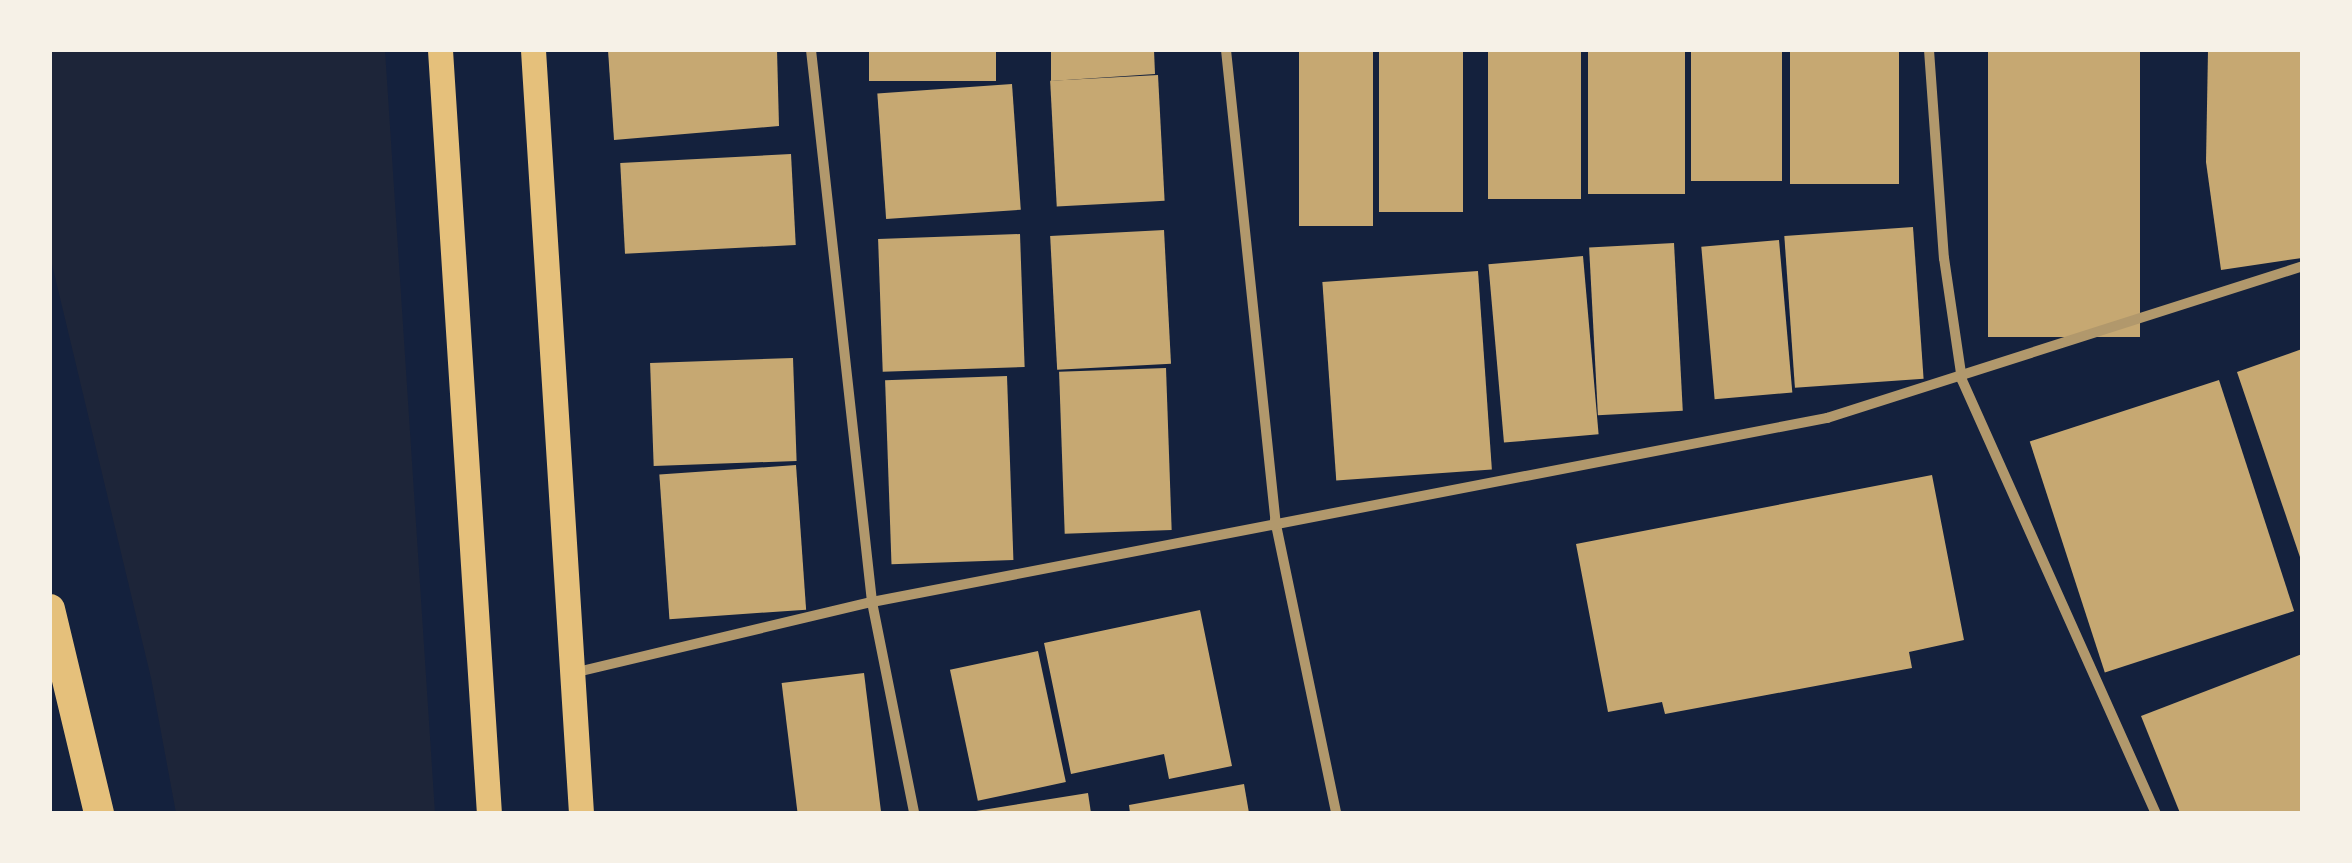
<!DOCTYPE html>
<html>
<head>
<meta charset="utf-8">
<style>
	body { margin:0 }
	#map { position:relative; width:2352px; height:863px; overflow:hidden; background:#14213d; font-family:Raleway,sans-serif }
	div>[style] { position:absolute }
	.green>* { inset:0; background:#1d2539 }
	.building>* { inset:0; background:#c6a872; transform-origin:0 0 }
	.minor>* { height:10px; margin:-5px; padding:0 5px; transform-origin:5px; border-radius:5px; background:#b1986c }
	.primary>* { height:25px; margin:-12.5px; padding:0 12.5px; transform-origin:12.5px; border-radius:12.5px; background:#e5c07b }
	.motorway>* { height:30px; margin:-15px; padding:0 15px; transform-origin:15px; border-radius:15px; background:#e5c07b }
	span { translate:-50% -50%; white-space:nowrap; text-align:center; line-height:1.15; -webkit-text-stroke:9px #f6f1e7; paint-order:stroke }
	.frame { position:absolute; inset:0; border:52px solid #f6f1e7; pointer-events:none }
</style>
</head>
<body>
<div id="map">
	<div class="green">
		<div style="clip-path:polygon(50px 50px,385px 50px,435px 813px,176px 813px,151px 678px,50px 256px)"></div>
	</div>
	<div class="building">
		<div style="clip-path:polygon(608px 50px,777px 50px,779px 126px,614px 140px)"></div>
		<div style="left:869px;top:50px;width:127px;height:31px"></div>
		<div style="clip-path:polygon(1051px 50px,1154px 50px,1155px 74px,1051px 81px)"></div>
		<div style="left:1299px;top:50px;width:74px;height:176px"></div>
		<div style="left:1379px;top:50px;width:84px;height:162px"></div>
		<div style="left:1488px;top:50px;width:93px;height:149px"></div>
		<div style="left:1588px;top:50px;width:97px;height:144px"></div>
		<div style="left:1691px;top:50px;width:91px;height:131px"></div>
		<div style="left:1790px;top:50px;width:109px;height:134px"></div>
		<div style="left:1988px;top:50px;width:152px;height:287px"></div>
		<div style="clip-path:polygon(2208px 50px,2302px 50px,2302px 258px,2221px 270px,2206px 162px)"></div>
		<div style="left:1158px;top:75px;width:126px;height:108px;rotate:87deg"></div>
		<div style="left:1012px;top:84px;width:126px;height:135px;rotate:86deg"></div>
		<div style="left:791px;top:154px;width:91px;height:171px;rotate:87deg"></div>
		<div style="left:1913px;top:227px;width:152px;height:129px;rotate:86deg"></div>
		<div style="left:1164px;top:230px;width:134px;height:114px;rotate:87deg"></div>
		<div style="left:1020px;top:234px;width:133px;height:142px;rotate:88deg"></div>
		<div style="left:1779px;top:240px;width:153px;height:78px;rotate:85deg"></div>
		<div style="left:1674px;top:243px;width:168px;height:85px;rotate:87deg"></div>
		<div style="left:1583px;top:256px;width:179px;height:95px;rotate:85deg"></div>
		<div style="left:1478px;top:271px;width:199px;height:156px;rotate:86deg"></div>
		<div style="clip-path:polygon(2302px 349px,2302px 560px,2301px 560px,2237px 372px)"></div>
		<div style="left:793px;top:358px;width:103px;height:143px;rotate:88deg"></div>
		<div style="left:1166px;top:368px;width:162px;height:107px;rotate:88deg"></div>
		<div style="left:1007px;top:376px;width:184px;height:122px;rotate:88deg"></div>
		<div style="left:2219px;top:380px;width:243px;height:199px;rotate:72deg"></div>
		<div style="left:796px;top:465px;width:145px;height:137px;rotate:86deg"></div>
		<div style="clip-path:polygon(1932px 475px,1964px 640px,1909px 652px,1912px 668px,1665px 714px,1662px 702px,1608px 712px,1576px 544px)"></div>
		<div style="clip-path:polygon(1200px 610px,1232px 766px,1169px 779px,1164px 754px,1071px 774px,1044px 643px)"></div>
		<div style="left:1038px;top:651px;width:134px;height:90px;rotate:78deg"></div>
		<div style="clip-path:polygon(2302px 654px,2302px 813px,2180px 813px,2141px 716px)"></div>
		<div style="left:864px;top:673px;width:141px;height:83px;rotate:83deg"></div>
		<div style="clip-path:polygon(1244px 784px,1249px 813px,1130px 813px,1129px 805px)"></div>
		<div style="clip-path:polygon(1088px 793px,1091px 813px,976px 813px,976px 811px)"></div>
	</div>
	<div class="minor">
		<div style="left:811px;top:50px;width:555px;rotate:83.69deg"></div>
		<div style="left:872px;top:602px;width:215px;rotate:78.7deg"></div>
		<div style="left:1226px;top:50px;width:473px;rotate:84deg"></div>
		<div style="left:1275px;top:520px;width:299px;rotate:78.2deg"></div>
		<div style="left:1929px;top:50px;width:209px;rotate:85.9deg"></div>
		<div style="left:1944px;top:258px;width:123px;rotate:81.6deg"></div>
		<div style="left:1962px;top:380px;width:474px;rotate:65.9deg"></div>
		<div style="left:573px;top:673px;width:307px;rotate:-13.4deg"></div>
		<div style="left:872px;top:602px;width:973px;rotate:-10.91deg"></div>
		<div style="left:1827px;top:418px;width:499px;rotate:-17.7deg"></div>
	</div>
	<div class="primary">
		<div style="left:440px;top:50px;width:765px;rotate:86.33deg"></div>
		<div style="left:533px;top:50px;width:765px;rotate:86.4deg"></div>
	</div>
	<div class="motorway">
		<div style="left:50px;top:609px;width:210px;rotate:76.5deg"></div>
	</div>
	<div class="frame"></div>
</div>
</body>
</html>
